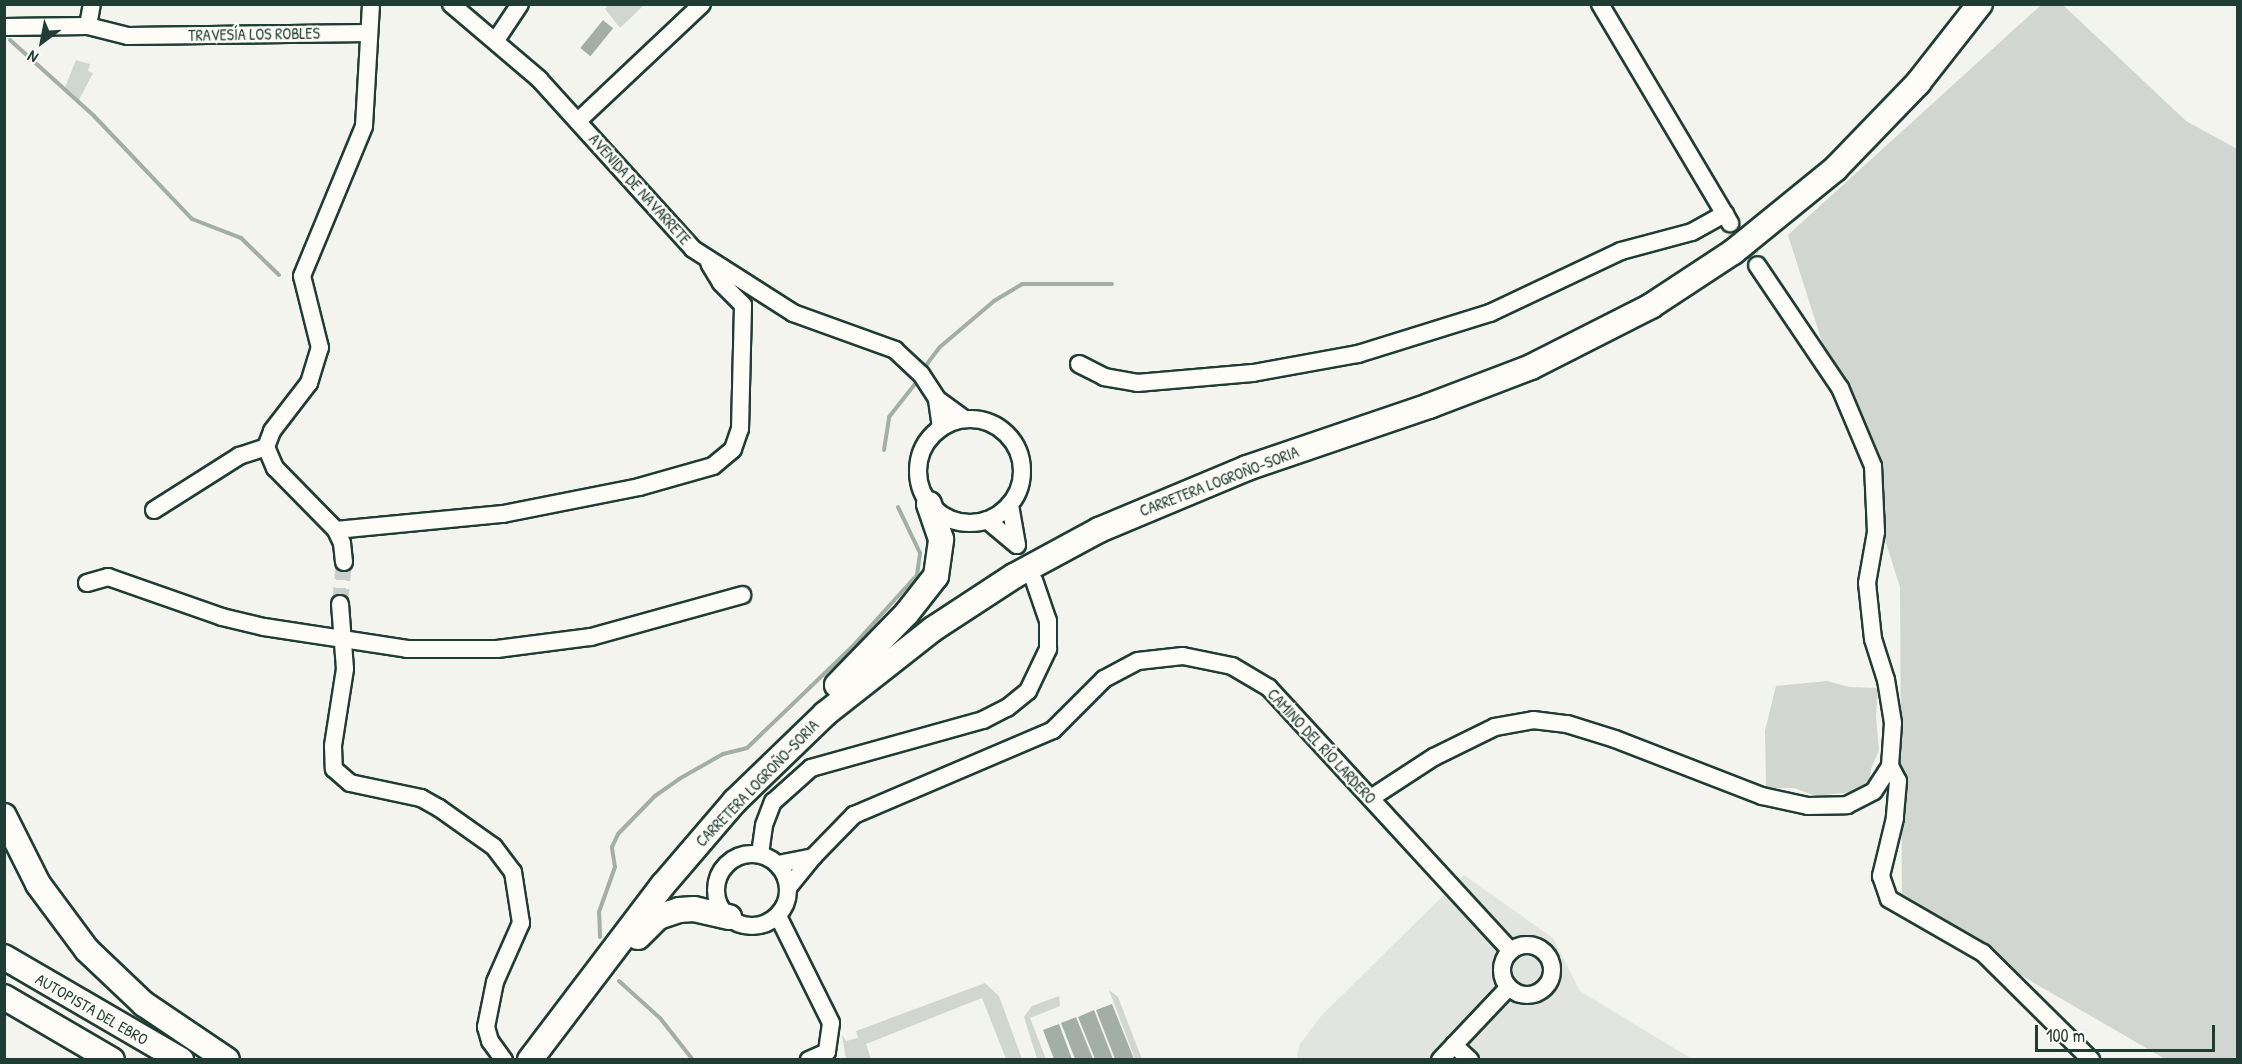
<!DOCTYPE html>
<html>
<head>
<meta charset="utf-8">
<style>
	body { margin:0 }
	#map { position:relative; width:2242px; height:1064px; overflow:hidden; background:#f4f4ef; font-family:"Patrick Hand",sans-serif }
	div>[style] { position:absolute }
	.built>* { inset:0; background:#e2e5df }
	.green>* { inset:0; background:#d1d6d1 }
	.water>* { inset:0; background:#a3aea7; transform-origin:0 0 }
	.stream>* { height:4px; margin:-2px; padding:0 2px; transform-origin:2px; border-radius:2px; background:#a3aea7 }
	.minor-tunnel>* { height:16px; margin-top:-8px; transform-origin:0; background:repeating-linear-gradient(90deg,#c9cfca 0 16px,transparent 0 24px) }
	.roads { filter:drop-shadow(2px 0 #1f3d34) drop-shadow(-2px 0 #1f3d34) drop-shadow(0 2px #1f3d34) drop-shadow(0 -2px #1f3d34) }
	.minor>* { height:16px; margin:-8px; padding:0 8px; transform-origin:8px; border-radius:8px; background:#fdfcf7 }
	.minor>.ring { margin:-8px; padding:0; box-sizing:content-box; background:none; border:16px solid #fdfcf7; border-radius:50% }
	.highway>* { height:24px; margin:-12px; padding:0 12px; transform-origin:12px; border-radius:12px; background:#fdfcf7 }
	span { translate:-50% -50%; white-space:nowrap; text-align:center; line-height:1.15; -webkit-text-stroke:4.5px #fdfcf7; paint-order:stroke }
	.street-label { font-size:16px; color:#1f3d34 }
	.frame { position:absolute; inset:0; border:6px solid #1f3d34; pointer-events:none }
	.north { position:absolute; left:12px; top:12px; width:60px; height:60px; -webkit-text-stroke:4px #fdfcf7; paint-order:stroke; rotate:212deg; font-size:16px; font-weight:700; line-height:24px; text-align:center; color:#1f3d34 }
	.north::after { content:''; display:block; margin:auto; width:21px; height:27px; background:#1f3d34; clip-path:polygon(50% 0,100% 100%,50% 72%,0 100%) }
	.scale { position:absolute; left:2035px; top:1025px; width:180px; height:27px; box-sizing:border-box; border:3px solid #1f3d34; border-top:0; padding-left:8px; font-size:18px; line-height:21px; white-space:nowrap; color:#1f3d34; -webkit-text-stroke:4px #fdfcf7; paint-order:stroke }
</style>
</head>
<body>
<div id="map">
	<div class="built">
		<div style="clip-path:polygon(1464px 875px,1553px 938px,1580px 991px,1692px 1059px,1296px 1060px,1300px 1044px,1321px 1016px)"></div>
	</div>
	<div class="green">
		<div style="clip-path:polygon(608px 5px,608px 4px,644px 5px,620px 28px,605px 9px)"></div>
		<div style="clip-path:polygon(2041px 5px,2063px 5px,2186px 121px,2237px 149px,2237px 1059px,2165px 1059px,1902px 906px,1900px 587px,1788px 235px)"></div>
		<div style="clip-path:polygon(76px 60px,90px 64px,88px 71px,93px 73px,79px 100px,65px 87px)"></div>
		<div style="clip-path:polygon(1827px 681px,1849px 687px,1878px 688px,1876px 716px,1879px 750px,1871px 769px,1869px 790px,1816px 796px,1794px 788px,1766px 788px,1765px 731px,1776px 686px)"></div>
		<div style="clip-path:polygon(985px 983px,999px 996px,1022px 1059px,1006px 1059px,982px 998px,866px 1044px,871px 1059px,846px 1059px,842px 1035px,846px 1041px,858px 1038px,856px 1031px)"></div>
		<div style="clip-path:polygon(1109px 990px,1118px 997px,1142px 1059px,1135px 1059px)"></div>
		<div style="clip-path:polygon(1059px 996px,1060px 1006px,1030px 1018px,1046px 1059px,1037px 1059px,1024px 1017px,1032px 1006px)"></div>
	</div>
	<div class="water">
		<div style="left:603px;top:20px;width:13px;height:36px;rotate:39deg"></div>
		<div style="clip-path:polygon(1112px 1004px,1134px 1059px,1115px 1059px,1096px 1010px)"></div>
		<div style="clip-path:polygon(1094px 1010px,1113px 1059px,1095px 1059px,1078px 1017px)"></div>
		<div style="clip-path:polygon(1076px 1017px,1093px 1059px,1075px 1059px,1061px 1023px)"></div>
		<div style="clip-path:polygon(1059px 1024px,1072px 1059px,1054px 1059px,1043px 1030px)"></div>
	</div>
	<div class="stream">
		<div style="left:10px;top:40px;width:113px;rotate:42.1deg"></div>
		<div style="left:94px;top:116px;width:142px;rotate:46.4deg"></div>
		<div style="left:192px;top:219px;width:53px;rotate:21.2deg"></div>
		<div style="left:241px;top:238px;width:53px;rotate:44.2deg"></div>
		<div style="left:927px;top:364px;width:21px;rotate:-53deg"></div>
		<div style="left:940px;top:347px;width:71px;rotate:-40.4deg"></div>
		<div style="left:994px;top:301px;width:33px;rotate:-31deg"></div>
		<div style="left:1022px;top:284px;width:90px"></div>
		<div style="left:884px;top:450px;width:33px;rotate:-81deg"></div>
		<div style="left:889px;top:417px;width:42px;rotate:-51.8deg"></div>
		<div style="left:600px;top:937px;width:25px;rotate:-92deg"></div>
		<div style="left:599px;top:912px;width:48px;rotate:-70.4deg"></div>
		<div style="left:615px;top:867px;width:20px;rotate:-99deg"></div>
		<div style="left:612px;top:847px;width:14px;rotate:-65deg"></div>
		<div style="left:618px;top:834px;width:53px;rotate:-45.8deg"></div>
		<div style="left:655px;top:796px;width:29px;rotate:-35deg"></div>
		<div style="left:679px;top:779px;width:51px;rotate:-29.6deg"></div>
		<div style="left:723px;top:754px;width:25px;rotate:-14deg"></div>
		<div style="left:747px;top:748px;width:146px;rotate:-43.9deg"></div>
		<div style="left:852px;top:647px;width:97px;rotate:-47.9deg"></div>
		<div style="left:917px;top:575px;width:22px;rotate:-82deg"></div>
		<div style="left:920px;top:553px;width:51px;rotate:-115.6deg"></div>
		<div style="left:619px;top:981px;width:55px;rotate:42.1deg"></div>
		<div style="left:660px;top:1018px;width:53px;rotate:51.8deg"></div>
	</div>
	<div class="minor-tunnel">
		<div style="left:1730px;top:223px;width:50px;rotate:57.3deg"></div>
		<div style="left:340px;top:604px;width:42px;rotate:-84.6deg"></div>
	</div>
	<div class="roads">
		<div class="minor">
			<div style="left:451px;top:4px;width:116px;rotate:40.4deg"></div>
			<div style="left:539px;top:79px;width:229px;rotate:47.8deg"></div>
			<div style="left:693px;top:249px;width:119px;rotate:32.6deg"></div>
			<div style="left:793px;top:313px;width:109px;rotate:19.9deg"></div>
			<div style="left:895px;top:350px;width:35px;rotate:43deg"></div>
			<div style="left:921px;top:374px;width:30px;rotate:57deg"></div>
			<div style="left:1600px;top:4px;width:255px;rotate:59.3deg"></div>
			<div style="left:88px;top:26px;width:22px;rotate:-80deg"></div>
			<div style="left:4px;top:27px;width:84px;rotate:-0.7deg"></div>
			<div style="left:88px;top:26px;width:41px;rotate:14deg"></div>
			<div style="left:128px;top:36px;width:241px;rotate:-0.7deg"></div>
			<div style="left:496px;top:40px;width:43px;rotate:-56.3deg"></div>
			<div style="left:579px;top:120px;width:169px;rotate:-43.3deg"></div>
			<div style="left:1079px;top:364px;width:28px;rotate:27deg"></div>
			<div style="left:1104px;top:377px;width:34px;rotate:10deg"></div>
			<div style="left:1137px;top:383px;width:116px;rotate:-4.9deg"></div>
			<div style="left:1253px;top:373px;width:107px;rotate:-10.3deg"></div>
			<div style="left:1358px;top:354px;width:138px;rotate:-17.3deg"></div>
			<div style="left:1490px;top:313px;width:145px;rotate:-25.3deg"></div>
			<div style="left:1621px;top:251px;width:73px;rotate:-15deg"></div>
			<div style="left:1692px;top:232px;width:38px;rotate:-29deg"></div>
			<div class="ring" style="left:918px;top:419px;width:88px;height:88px"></div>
			<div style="left:941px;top:428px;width:29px;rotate:-98deg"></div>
			<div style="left:937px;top:399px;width:34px;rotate:36deg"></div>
			<div style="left:154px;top:510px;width:101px;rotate:-32.4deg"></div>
			<div style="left:239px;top:456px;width:28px;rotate:-18deg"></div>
			<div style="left:987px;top:520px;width:39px;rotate:40deg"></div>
			<div style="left:1017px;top:545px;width:41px;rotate:-99.9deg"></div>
			<div style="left:336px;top:530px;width:168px;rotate:-5.5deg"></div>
			<div style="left:503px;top:514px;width:139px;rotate:-11.2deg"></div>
			<div style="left:639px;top:487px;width:77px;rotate:-15.8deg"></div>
			<div style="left:713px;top:466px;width:26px;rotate:-40deg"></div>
			<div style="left:733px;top:449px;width:21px;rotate:-71deg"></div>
			<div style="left:740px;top:429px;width:124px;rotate:-88.6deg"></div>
			<div style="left:743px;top:305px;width:31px;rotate:-135deg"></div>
			<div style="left:721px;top:283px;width:23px;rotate:-121deg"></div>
			<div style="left:344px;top:562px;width:19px;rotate:-96deg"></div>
			<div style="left:342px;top:543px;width:14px;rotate:-115deg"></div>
			<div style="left:336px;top:530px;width:87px;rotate:-134.5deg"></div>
			<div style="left:275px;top:468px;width:23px;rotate:-113deg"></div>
			<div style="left:266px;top:447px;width:17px;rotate:-69deg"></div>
			<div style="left:272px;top:431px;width:61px;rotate:-52.4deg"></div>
			<div style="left:309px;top:383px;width:37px;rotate:-73deg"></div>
			<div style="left:320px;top:348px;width:74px;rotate:-104deg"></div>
			<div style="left:302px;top:276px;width:162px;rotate:-67.5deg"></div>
			<div style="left:364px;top:126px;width:122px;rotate:-86.7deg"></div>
			<div style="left:87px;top:583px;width:22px;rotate:-16deg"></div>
			<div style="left:108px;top:577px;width:121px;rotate:19.3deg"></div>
			<div style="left:222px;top:617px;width:43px;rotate:13.4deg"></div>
			<div style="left:264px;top:627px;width:145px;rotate:8.7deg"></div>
			<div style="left:407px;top:649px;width:90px"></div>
			<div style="left:497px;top:649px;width:95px;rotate:-7.3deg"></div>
			<div style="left:591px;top:637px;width:157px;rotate:-15.5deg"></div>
			<div style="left:340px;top:604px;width:65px;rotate:85.6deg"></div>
			<div style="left:345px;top:669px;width:78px;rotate:98.9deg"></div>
			<div style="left:333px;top:746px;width:23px;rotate:88deg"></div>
			<div style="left:334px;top:769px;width:21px;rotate:41deg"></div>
			<div style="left:350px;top:783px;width:73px;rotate:11.9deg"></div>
			<div style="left:421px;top:798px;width:21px;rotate:29deg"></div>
			<div style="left:439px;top:808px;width:67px;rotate:35.3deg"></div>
			<div style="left:494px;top:847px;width:31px;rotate:53deg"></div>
			<div style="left:513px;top:872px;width:52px;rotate:81.1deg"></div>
			<div style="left:521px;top:923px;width:64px;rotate:113.8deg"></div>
			<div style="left:495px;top:982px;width:46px;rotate:101.3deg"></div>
			<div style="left:486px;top:1027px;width:15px;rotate:74deg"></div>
			<div style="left:490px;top:1041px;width:24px;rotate:54deg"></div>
			<div style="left:1890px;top:766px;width:17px;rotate:62deg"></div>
			<div style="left:1898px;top:781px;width:37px;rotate:95deg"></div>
			<div style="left:1895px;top:818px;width:60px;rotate:103.6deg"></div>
			<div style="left:1881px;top:876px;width:24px;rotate:71deg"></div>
			<div style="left:1889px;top:899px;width:108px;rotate:29.9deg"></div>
			<div style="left:1983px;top:953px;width:152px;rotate:44.7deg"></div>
			<div style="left:1371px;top:798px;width:75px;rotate:-33.1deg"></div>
			<div style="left:1434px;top:757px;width:68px;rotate:-26.2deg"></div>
			<div style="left:1495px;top:727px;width:39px;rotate:-10deg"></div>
			<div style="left:1533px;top:720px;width:34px;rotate:7deg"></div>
			<div style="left:1567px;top:724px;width:50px;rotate:17.4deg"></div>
			<div style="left:1615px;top:739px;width:158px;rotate:21.2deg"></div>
			<div style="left:1762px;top:796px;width:47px;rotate:12.3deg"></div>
			<div style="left:1808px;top:806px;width:39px;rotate:-1deg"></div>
			<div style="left:1847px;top:805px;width:30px;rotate:-27deg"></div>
			<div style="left:1874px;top:791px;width:30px;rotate:-57deg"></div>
			<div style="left:1890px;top:766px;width:43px;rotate:-86deg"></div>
			<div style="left:1893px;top:723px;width:44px;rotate:-99.2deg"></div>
			<div style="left:1886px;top:680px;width:43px;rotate:-107.6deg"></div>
			<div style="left:1873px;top:639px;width:56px;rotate:-96.1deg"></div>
			<div style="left:1867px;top:583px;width:52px;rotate:-80deg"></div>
			<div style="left:1876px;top:532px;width:66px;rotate:-92.6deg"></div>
			<div style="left:1873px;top:466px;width:85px;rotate:-112.9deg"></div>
			<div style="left:1840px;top:388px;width:148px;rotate:-124deg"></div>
			<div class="ring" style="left:716px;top:854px;width:56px;height:56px"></div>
			<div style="left:760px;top:854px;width:29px;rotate:-82deg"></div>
			<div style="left:764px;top:825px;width:25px;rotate:-69deg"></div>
			<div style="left:773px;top:802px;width:51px;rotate:-41.8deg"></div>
			<div style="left:811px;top:768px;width:179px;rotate:-15.6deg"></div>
			<div style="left:983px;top:720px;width:27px;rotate:-27deg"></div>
			<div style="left:1007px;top:708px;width:27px;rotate:-39deg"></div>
			<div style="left:1028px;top:691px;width:47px;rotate:-64.5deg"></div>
			<div style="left:1048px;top:649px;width:28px;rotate:-90deg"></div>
			<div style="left:1048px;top:621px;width:43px;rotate:-108.9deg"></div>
			<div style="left:813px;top:857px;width:59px;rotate:-45.7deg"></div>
			<div style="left:854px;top:815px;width:216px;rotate:-23.1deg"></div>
			<div style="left:1053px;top:730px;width:72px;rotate:-45deg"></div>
			<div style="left:1104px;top:679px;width:38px;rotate:-28deg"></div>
			<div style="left:1138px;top:661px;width:45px;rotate:-6.3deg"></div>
			<div style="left:1183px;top:656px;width:50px;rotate:11.5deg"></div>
			<div style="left:1232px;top:666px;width:43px;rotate:30.7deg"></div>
			<div style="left:1269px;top:688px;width:357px;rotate:47.4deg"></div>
			<div style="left:778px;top:864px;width:36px;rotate:-11deg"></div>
			<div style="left:813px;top:857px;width:38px;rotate:129deg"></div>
			<div style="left:778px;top:916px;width:119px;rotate:63.6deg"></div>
			<div style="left:831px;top:1023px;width:29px;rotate:98deg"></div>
			<div style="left:827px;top:1052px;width:20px;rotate:156deg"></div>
			<div class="ring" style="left:1502px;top:945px;width:34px;height:34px"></div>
			<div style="left:1454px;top:1045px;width:22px;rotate:43deg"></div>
			<div style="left:1440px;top:1060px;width:100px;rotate:-46.6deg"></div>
		</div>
		<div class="highway">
			<div style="left:837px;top:685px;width:100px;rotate:-45.8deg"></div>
			<div style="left:907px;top:613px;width:47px;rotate:-51.9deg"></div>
			<div style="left:936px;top:576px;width:37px;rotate:-82deg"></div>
			<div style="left:941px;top:539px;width:37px;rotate:-109deg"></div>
			<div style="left:4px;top:816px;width:76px;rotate:63.4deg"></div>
			<div style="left:38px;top:884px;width:82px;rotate:53.4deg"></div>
			<div style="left:87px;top:950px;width:79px;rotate:43.5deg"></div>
			<div style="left:144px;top:1004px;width:100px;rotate:34deg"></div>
			<div style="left:638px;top:937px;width:28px;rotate:-45deg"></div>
			<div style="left:658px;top:917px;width:22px;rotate:-18deg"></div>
			<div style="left:679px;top:910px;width:15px;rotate:-4deg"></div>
			<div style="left:694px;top:909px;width:36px;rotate:13deg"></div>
			<div style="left:4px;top:957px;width:205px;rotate:30.2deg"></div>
			<div style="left:4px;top:997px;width:125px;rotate:30.3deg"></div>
			<div style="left:530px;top:1060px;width:220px;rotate:-52.8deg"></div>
			<div style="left:663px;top:885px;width:111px;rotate:-49.4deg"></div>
			<div style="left:735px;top:801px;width:125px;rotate:-44deg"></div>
			<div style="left:825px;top:714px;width:137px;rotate:-38.2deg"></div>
			<div style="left:933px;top:629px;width:97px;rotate:-33.2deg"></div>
			<div style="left:1014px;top:576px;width:97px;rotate:-28.4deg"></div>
			<div style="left:1099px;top:530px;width:160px;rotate:-22.7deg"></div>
			<div style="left:1247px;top:468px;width:192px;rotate:-18.8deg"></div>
			<div style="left:1429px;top:406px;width:109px;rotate:-20.9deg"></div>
			<div style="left:1531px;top:367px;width:135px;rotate:-26.9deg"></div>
			<div style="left:1651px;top:306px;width:98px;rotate:-33.4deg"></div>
			<div style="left:1733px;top:252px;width:132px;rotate:-39.1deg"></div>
			<div style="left:1835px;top:169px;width:120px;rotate:-46deg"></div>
			<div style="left:1918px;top:83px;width:100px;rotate:-51.9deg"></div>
		</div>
	</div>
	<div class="street-label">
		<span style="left:254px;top:34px;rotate:-1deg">TRAVESÍA LOS ROBLES</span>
		<span style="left:640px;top:189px;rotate:48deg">AVENIDA DE NAVARRETE</span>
		<span style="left:1219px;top:481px;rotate:-21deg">CARRETERA LOGROÑO-SORIA</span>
		<span style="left:1322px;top:746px;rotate:47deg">CAMINO DEL RÍO LARDERO</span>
		<span style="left:757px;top:783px;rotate:-46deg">CARRETERA LOGROÑO-SORIA</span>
		<span style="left:92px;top:1009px;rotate:30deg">AUTOPISTA DEL EBRO</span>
	</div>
	<div class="frame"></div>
	<div class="north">N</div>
	<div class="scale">100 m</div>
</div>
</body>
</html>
